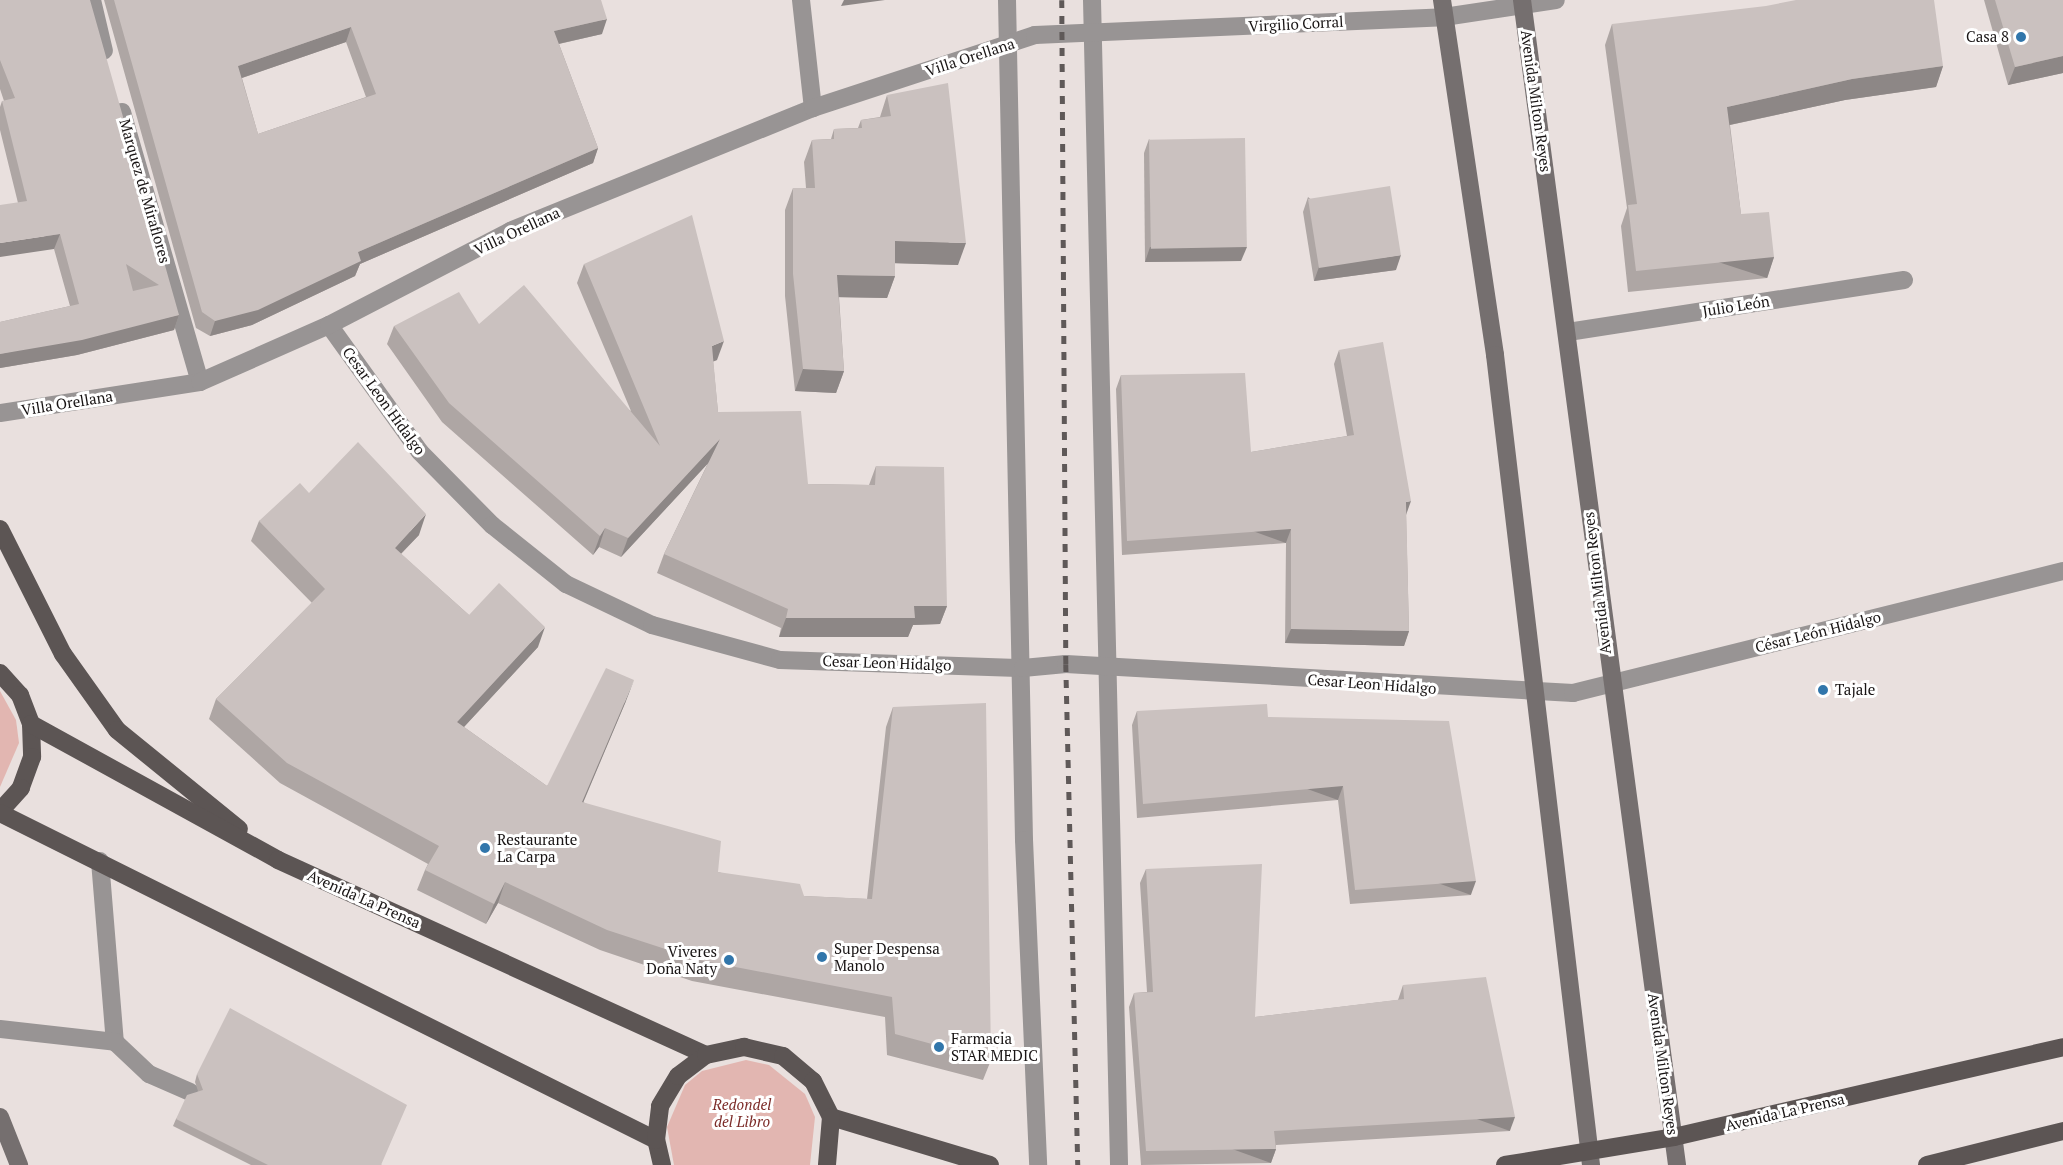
<!DOCTYPE html>
<html>
<head>
<meta charset="utf-8">
<style>
	body { margin:0 }
	#map { position:relative; width:2063px; height:1165px; overflow:hidden; background:#e9e0de; font-family:"PT Serif",serif }
	div>[style] { position:absolute }
	.green>* { inset:0; background:#e2b6b1 }
	.lane>* { height:18px; margin:-9px; padding:0 9px; transform-origin:9px; border-radius:9px; background:#989494 }
	.street>* { height:18px; margin:-9px; padding:0 9px; transform-origin:9px; border-radius:9px; background:#989494 }
	.secondary>* { height:18px; margin:-9px; padding:0 9px; transform-origin:9px; border-radius:9px; background:#756f6f }
	.primary>* { height:18px; margin:-9px; padding:0 9px; transform-origin:9px; border-radius:9px; background:#5c5554 }
	.rail>* { height:4.5px; margin-top:-2.25px; transform-origin:0; background:repeating-linear-gradient(90deg,#5f5958 0 8px,transparent 0 16px) }
	.wall>* { inset:0; background:#aea6a4 }
	.shaded-wall>* { inset:0; background:#8d8786; transform-origin:0 0 }
	.building>* { inset:0; background:#cac1bf; transform-origin:0 0 }
	.dots>* { width:16px; height:16px; translate:-50% -50%; box-sizing:border-box; border:3px solid #fff; border-radius:50% }
	span { translate:-50% -50%; white-space:nowrap; text-align:center; line-height:1.15; -webkit-text-stroke:6px #fff; paint-order:stroke }
	.street-label { font-size:15px; color:#181414 }
	.poi-label { font-size:15px; color:#181414 }
	.right { translate:-100% -50%; text-align:right }
	.left { translate:0 -50%; text-align:left }
	.park-label { font-size:15px; color:#7c2b28; font-style:italic }
</style>
</head>
<body>
<div id="map">
	<div class="green">
		<div style="clip-path:polygon(0 691px,16px 720px,19px 743px,0 787px)"></div>
		<div style="clip-path:polygon(746px 1060px,769px 1065px,805px 1094px,815px 1117px,810px 1165px,674px 1165px,667px 1127px,685px 1085px,702px 1071px)"></div>
	</div>
	<div class="lane">
		<div style="left:100px;top:861px;width:182px;rotate:85.3deg"></div>
		<div style="left:115px;top:1042px;width:47px;rotate:43.3deg"></div>
		<div style="left:149px;top:1074px;width:45px;rotate:23.7deg"></div>
		<div style="left:0;top:1029px;width:116px;rotate:6.4deg"></div>
	</div>
	<div class="street">
		<div style="left:92px;top:0;width:52px;rotate:76.8deg"></div>
		<div style="left:801px;top:0;width:109px;rotate:83.7deg"></div>
		<div style="left:1007px;top:0;width:840px;rotate:88.84deg"></div>
		<div style="left:1024px;top:840px;width:325px;rotate:87.5deg"></div>
		<div style="left:1092px;top:0;width:1165px;rotate:88.67deg"></div>
		<div style="left:122px;top:112px;width:281px;rotate:73.9deg"></div>
		<div style="left:329px;top:325px;width:156px;rotate:54.4deg"></div>
		<div style="left:420px;top:452px;width:103px;rotate:45.4deg"></div>
		<div style="left:492px;top:525px;width:95px;rotate:38.6deg"></div>
		<div style="left:566px;top:584px;width:95px;rotate:25.5deg"></div>
		<div style="left:652px;top:625px;width:133px;rotate:15.3deg"></div>
		<div style="left:780px;top:660px;width:243px;rotate:1.9deg"></div>
		<div style="left:1023px;top:668px;width:43px;rotate:-5.3deg"></div>
		<div style="left:1066px;top:664px;width:508px;rotate:3.27deg"></div>
		<div style="left:1573px;top:693px;width:505px;rotate:-13.98deg"></div>
		<div style="left:1568px;top:332px;width:340px;rotate:-8.8deg"></div>
		<div style="left:0;top:413px;width:202px;rotate:-8.8deg"></div>
		<div style="left:200px;top:382px;width:141px;rotate:-23.8deg"></div>
		<div style="left:329px;top:325px;width:204px;rotate:-27.4deg"></div>
		<div style="left:510px;top:231px;width:327px;rotate:-22.1deg"></div>
		<div style="left:813px;top:108px;width:234px;rotate:-18.2deg"></div>
		<div style="left:1035px;top:35px;width:409px;rotate:-2.5deg"></div>
		<div style="left:1444px;top:17px;width:113px;rotate:-8.6deg"></div>
	</div>
	<div class="secondary">
		<div style="left:1442px;top:0;width:359px;rotate:81.5deg"></div>
		<div style="left:1495px;top:355px;width:816px;rotate:83.24deg"></div>
		<div style="left:1522px;top:0;width:1175px;rotate:82.42deg"></div>
		<div style="left:0;top:1117px;width:52px;rotate:68.4deg"></div>
	</div>
	<div class="primary">
		<div style="left:0;top:529px;width:140px;rotate:63.3deg"></div>
		<div style="left:63px;top:654px;width:93px;rotate:54.6deg"></div>
		<div style="left:117px;top:730px;width:157px;rotate:39.1deg"></div>
		<div style="left:0;top:673px;width:30px;rotate:48deg"></div>
		<div style="left:20px;top:695px;width:31px;rotate:69deg"></div>
		<div style="left:31px;top:724px;width:33px;rotate:88deg"></div>
		<div style="left:32px;top:757px;width:33px;rotate:110deg"></div>
		<div style="left:21px;top:788px;width:31px;rotate:132deg"></div>
		<div style="left:31px;top:724px;width:282px;rotate:28.8deg"></div>
		<div style="left:278px;top:860px;width:470px;rotate:24.5deg"></div>
		<div style="left:0;top:813px;width:733px;rotate:26.5deg"></div>
		<div style="left:831px;top:1117px;width:166px;rotate:16.8deg"></div>
		<div style="left:662px;top:1165px;width:26px;rotate:-103deg"></div>
		<div style="left:656px;top:1140px;width:34px;rotate:-83deg"></div>
		<div style="left:660px;top:1106px;width:35px;rotate:-59deg"></div>
		<div style="left:678px;top:1076px;width:35px;rotate:-37deg"></div>
		<div style="left:706px;top:1055px;width:39px;rotate:-12deg"></div>
		<div style="left:744px;top:1047px;width:40px;rotate:13deg"></div>
		<div style="left:783px;top:1056px;width:39px;rotate:40deg"></div>
		<div style="left:813px;top:1081px;width:40px;rotate:63.4deg"></div>
		<div style="left:831px;top:1117px;width:48px;rotate:94.8deg"></div>
		<div style="left:1505px;top:1165px;width:171px;rotate:-9.4deg"></div>
		<div style="left:1674px;top:1137px;width:399px;rotate:-13deg"></div>
		<div style="left:1927px;top:1165px;width:140px;rotate:-14deg"></div>
	</div>
	<div class="rail">
		<div style="left:1062px;top:0;width:664px;rotate:89.65deg"></div>
		<div style="left:1066px;top:664px;width:501px;rotate:88.63deg"></div>
	</div>
	<div class="wall">
		<div style="clip-path:polygon(0 0,179px 315px,174px 330px,77px 355px,0 368px,0 322px,70px 306px,54px 249px,18px 203px,0 130px,0 107px,2px 101px,4px 101px,0 89px)"></div>
		<div style="clip-path:polygon(evenodd,104px 0,601px 0,602px 34px,559px 44px,598px 148px,593px 163px,360px 264px,355px 276px,252px 325px,210px 336px,196px 328px,104px 0,346px 42px,366px 97px,258px 134px,242px 78px,346px 42px)"></div>
		<div style="clip-path:polygon(1984px 0,2063px 0,2063px 73px,2008px 85px)"></div>
		<div style="clip-path:polygon(1612px 24px,1943px 66px,1936px 87px,1845px 100px,1730px 125px,1741px 214px,1774px 257px,1767px 278px,1628px 292px,1621px 226px,1627px 208px,1605px 45px)"></div>
		<div style="clip-path:polygon(887px 95px,958px 265px,895px 263px,895px 276px,887px 298px,839px 297px,844px 371px,836px 393px,795px 391px,785px 296px,785px 210px,793px 188px,806px 188px,804px 162px,812px 140px,831px 139px,834px 129px,858px 128px,861px 120px,880px 117px)"></div>
		<div style="clip-path:polygon(1149px 139px,1241px 261px,1145px 262px,1144px 153px)"></div>
		<div style="clip-path:polygon(1308px 197px,1396px 270px,1314px 281px,1303px 212px)"></div>
		<div style="clip-path:polygon(584px 264px,717px 360px,713px 361px,718px 412px,808px 484px,869px 485px,876px 466px,947px 606px,940px 624px,913px 625px,908px 637px,779px 637px,781px 628px,657px 573px,664px 554px,708px 463px,621px 557px,599px 547px,593px 555px,442px 422px,387px 344px,394px 326px,479px 324px,631px 411px,577px 283px)"></div>
		<div style="clip-path:polygon(1339px 350px,1406px 515px,1409px 631px,1404px 646px,1285px 643px,1286px 543px,1122px 555px,1116px 389px,1121px 375px,1251px 452px,1347px 436px,1334px 364px)"></div>
		<div style="clip-path:polygon(309px 493px,419px 535px,401px 554px,469px 615px,538px 647px,464px 727px,547px 786px,626px 701px,583px 802px,718px 872px,804px 896px,867px 899px,886px 727px,893px 707px,991px 1060px,983px 1080px,887px 1055px,885px 1017px,692px 981px,600px 950px,498px 903px,486px 924px,417px 890px,425px 870px,428px 864px,280px 783px,209px 719px,216px 699px,312px 603px,251px 541px,259px 521px)"></div>
		<div style="clip-path:polygon(1137px 711px,1268px 717px,1471px 895px,1350px 904px,1338px 800px,1137px 818px,1132px 725px)"></div>
		<div style="clip-path:polygon(1146px 869px,1255px 1017px,1398px 1000px,1403px 985px,1510px 1131px,1276px 1145px,1276px 1149px,1271px 1163px,1141px 1165px,1129px 1007px,1134px 993px,1147px 992px,1140px 883px)"></div>
		<div style="clip-path:polygon(197px 1074px,382px 1165px,251px 1165px,173px 1126px,176px 1119px,198px 1091px,195px 1082px)"></div>
	</div>
	<div class="shaded-wall">
		<div style="clip-path:polygon(844px 0,885px 0,841px 6px)"></div>
		<div style="clip-path:polygon(607px 19px,602px 34px,549px 46px,554px 31px)"></div>
		<div style="clip-path:polygon(351px 27px,346px 42px,233px 81px,238px 66px)"></div>
		<div style="clip-path:polygon(2063px 56px,2063px 73px,2008px 85px,2015px 67px)"></div>
		<div style="clip-path:polygon(1943px 66px,1936px 87px,1845px 100px,1720px 127px,1727px 107px,1852px 79px)"></div>
		<div style="clip-path:polygon(598px 148px,593px 163px,360px 264px,355px 276px,252px 325px,210px 336px,215px 321px,358px 252px)"></div>
		<div style="clip-path:polygon(60px 234px,54px 249px,0 257px,0 243px)"></div>
		<div style="clip-path:polygon(895px 241px,966px 243px,958px 265px,887px 263px)"></div>
		<div style="clip-path:polygon(1150px 247px,1247px 247px,1241px 261px,1145px 262px)"></div>
		<div style="clip-path:polygon(1401px 255px,1396px 270px,1314px 281px,1319px 267px)"></div>
		<div style="left:1774px;top:257px;width:22px;height:139px;rotate:108deg"></div>
		<div style="clip-path:polygon(837px 275px,895px 276px,887px 298px,829px 297px)"></div>
		<div style="clip-path:polygon(179px 315px,174px 330px,77px 355px,0 368px,0 354px)"></div>
		<div style="clip-path:polygon(724px 341px,717px 360px,705px 365px,712px 346px)"></div>
		<div style="clip-path:polygon(803px 369px,844px 371px,836px 393px,795px 391px)"></div>
		<div style="clip-path:polygon(720px 439px,713px 458px,621px 557px,628px 538px)"></div>
		<div style="clip-path:polygon(1411px 501px,1406px 515px,1406px 502px)"></div>
		<div style="clip-path:polygon(426px 514px,419px 535px,387px 568px,395px 548px)"></div>
		<div style="clip-path:polygon(605px 528px,599px 547px,593px 555px,600px 536px)"></div>
		<div style="left:1291px;top:529px;width:15px;height:164px;rotate:110deg"></div>
		<div style="clip-path:polygon(914px 606px,947px 606px,940px 624px,913px 625px,908px 637px,779px 637px,786px 618px)"></div>
		<div style="clip-path:polygon(545px 627px,538px 647px,450px 742px,457px 722px)"></div>
		<div style="clip-path:polygon(1291px 629px,1409px 631px,1404px 646px,1285px 643px)"></div>
		<div style="clip-path:polygon(634px 680px,626px 701px,575px 822px,582px 802px)"></div>
		<div style="left:1343px;top:786px;width:15px;height:201px;rotate:110deg"></div>
		<div style="left:1476px;top:881px;width:15px;height:121px;rotate:110deg"></div>
		<div style="clip-path:polygon(505px 882px,498px 903px,486px 924px,494px 904px)"></div>
		<div style="left:1515px;top:1117px;width:15px;height:241px;rotate:110deg"></div>
		<div style="left:1276px;top:1149px;width:15px;height:130px;rotate:110deg"></div>
	</div>
	<div class="building">
		<div style="clip-path:polygon(evenodd,0 0,90px 0,179px 315px,82px 340px,0 354px,0 322px,79px 304px,60px 234px,0 243px,0 205px,27px 201px,2px 101px,15px 98px,0 60px,0 0,126px 264px,159px 285px,133px 291px,126px 264px)"></div>
		<div style="clip-path:polygon(evenodd,114px 0,601px 0,607px 19px,554px 31px,598px 148px,358px 252px,361px 261px,258px 310px,215px 321px,202px 312px,114px 0,351px 27px,376px 94px,258px 134px,238px 66px,351px 27px)"></div>
		<div style="clip-path:polygon(1796px 0,1934px 0,1943px 66px,1852px 79px,1727px 107px,1741px 214px,1769px 212px,1774px 257px,1636px 271px,1628px 205px,1637px 204px,1612px 24px,1766px 6px)"></div>
		<div style="clip-path:polygon(1995px 0,2063px 0,2063px 56px,2015px 67px)"></div>
		<div style="clip-path:polygon(948px 83px,966px 243px,895px 241px,895px 276px,837px 275px,844px 371px,803px 369px,793px 274px,793px 188px,815px 188px,812px 140px,834px 139px,834px 129px,862px 128px,861px 120px,891px 116px,887px 95px)"></div>
		<div style="left:1245px;top:138px;width:109px;height:96px;rotate:89deg"></div>
		<div style="left:1390px;top:186px;width:70px;height:83px;rotate:81deg"></div>
		<div style="clip-path:polygon(692px 215px,724px 341px,712px 346px,718px 412px,801px 411px,808px 484px,875px 485px,876px 466px,944px 467px,947px 606px,914px 606px,915px 618px,786px 618px,788px 609px,664px 554px,720px 439px,628px 538px,605px 528px,600px 536px,449px 403px,394px 326px,459px 292px,479px 324px,524px 285px,660px 446px,584px 264px)"></div>
		<div style="clip-path:polygon(1383px 342px,1411px 501px,1406px 502px,1409px 631px,1291px 629px,1291px 529px,1127px 541px,1121px 375px,1245px 373px,1251px 452px,1354px 435px,1339px 350px)"></div>
		<div style="clip-path:polygon(358px 442px,426px 514px,395px 548px,469px 615px,499px 583px,545px 627px,457px 722px,547px 786px,606px 668px,634px 680px,582px 802px,721px 841px,718px 872px,800px 884px,804px 896px,872px 899px,893px 707px,986px 703px,991px 1060px,895px 1034px,892px 997px,699px 960px,607px 930px,505px 882px,494px 904px,425px 870px,439px 846px,287px 763px,216px 699px,325px 589px,259px 521px,300px 483px,309px 493px)"></div>
		<div style="clip-path:polygon(1267px 704px,1268px 717px,1449px 721px,1476px 881px,1355px 890px,1343px 786px,1143px 804px,1137px 711px)"></div>
		<div style="clip-path:polygon(1262px 864px,1255px 1017px,1404px 999px,1403px 985px,1486px 977px,1515px 1117px,1274px 1131px,1276px 1149px,1146px 1151px,1134px 993px,1153px 992px,1146px 869px)"></div>
		<div style="clip-path:polygon(230px 1008px,407px 1105px,381px 1165px,268px 1165px,176px 1119px,187px 1095px,203px 1090px,197px 1074px)"></div>
	</div>
	<div class="dots">
		<div style="left:2021px;top:37px;background:#3176ab"></div>
		<div style="left:1823px;top:690px;background:#3176ab"></div>
		<div style="left:485px;top:848px;background:#3176ab"></div>
		<div style="left:822px;top:957px;background:#3176ab"></div>
		<div style="left:729px;top:960px;background:#3176ab"></div>
		<div style="left:939px;top:1047px;background:#3176ab"></div>
	</div>
	<div class="street-label">
		<span style="left:1296px;top:24px;rotate:-3deg">Virgilio Corral</span>
		<span style="left:970px;top:57px;rotate:-18deg">Villa Orellana</span>
		<span style="left:1536px;top:101px;rotate:82deg">Avenida Milton Reyes</span>
		<span style="left:145px;top:191px;rotate:74deg">Marquez de Miraflores</span>
		<span style="left:517px;top:231px;rotate:-25deg">Villa Orellana</span>
		<span style="left:1736px;top:306px;rotate:-9deg">Julio León</span>
		<span style="left:384px;top:401px;rotate:54deg">Cesar Leon Hidalgo</span>
		<span style="left:67px;top:403px;rotate:-9deg">Villa Orellana</span>
		<span style="left:1597px;top:583px;rotate:-97deg">Avenida Milton Reyes</span>
		<span style="left:1818px;top:632px;rotate:-14deg">César León Hidalgo</span>
		<span style="left:887px;top:663px;rotate:2deg">Cesar Leon Hidalgo</span>
		<span style="left:1372px;top:684px;rotate:4deg">Cesar Leon Hidalgo</span>
		<span style="left:364px;top:899px;rotate:24deg">Avenida La Prensa</span>
		<span style="left:1663px;top:1064px;rotate:82deg">Avenida Milton Reyes</span>
		<span style="left:1785px;top:1112px;rotate:-13deg">Avenida La Prensa</span>
	</div>
	<div class="poi-label">
		<span class="right" style="left:2009px;top:37px">Casa 8</span>
		<span class="left" style="left:1835px;top:690px">Tajale</span>
		<span class="left" style="left:497px;top:848px">Restaurante<br>La Carpa</span>
		<span class="left" style="left:834px;top:957px">Super Despensa<br>Manolo</span>
		<span class="right" style="left:717px;top:960px">Viveres<br>Doña Naty</span>
		<span class="left" style="left:951px;top:1047px">Farmacia<br>STAR MEDIC</span>
	</div>
	<div class="park-label">
		<span style="left:742px;top:1113px">Redondel<br>del Libro</span>
	</div>
</div>
</body>
</html>
